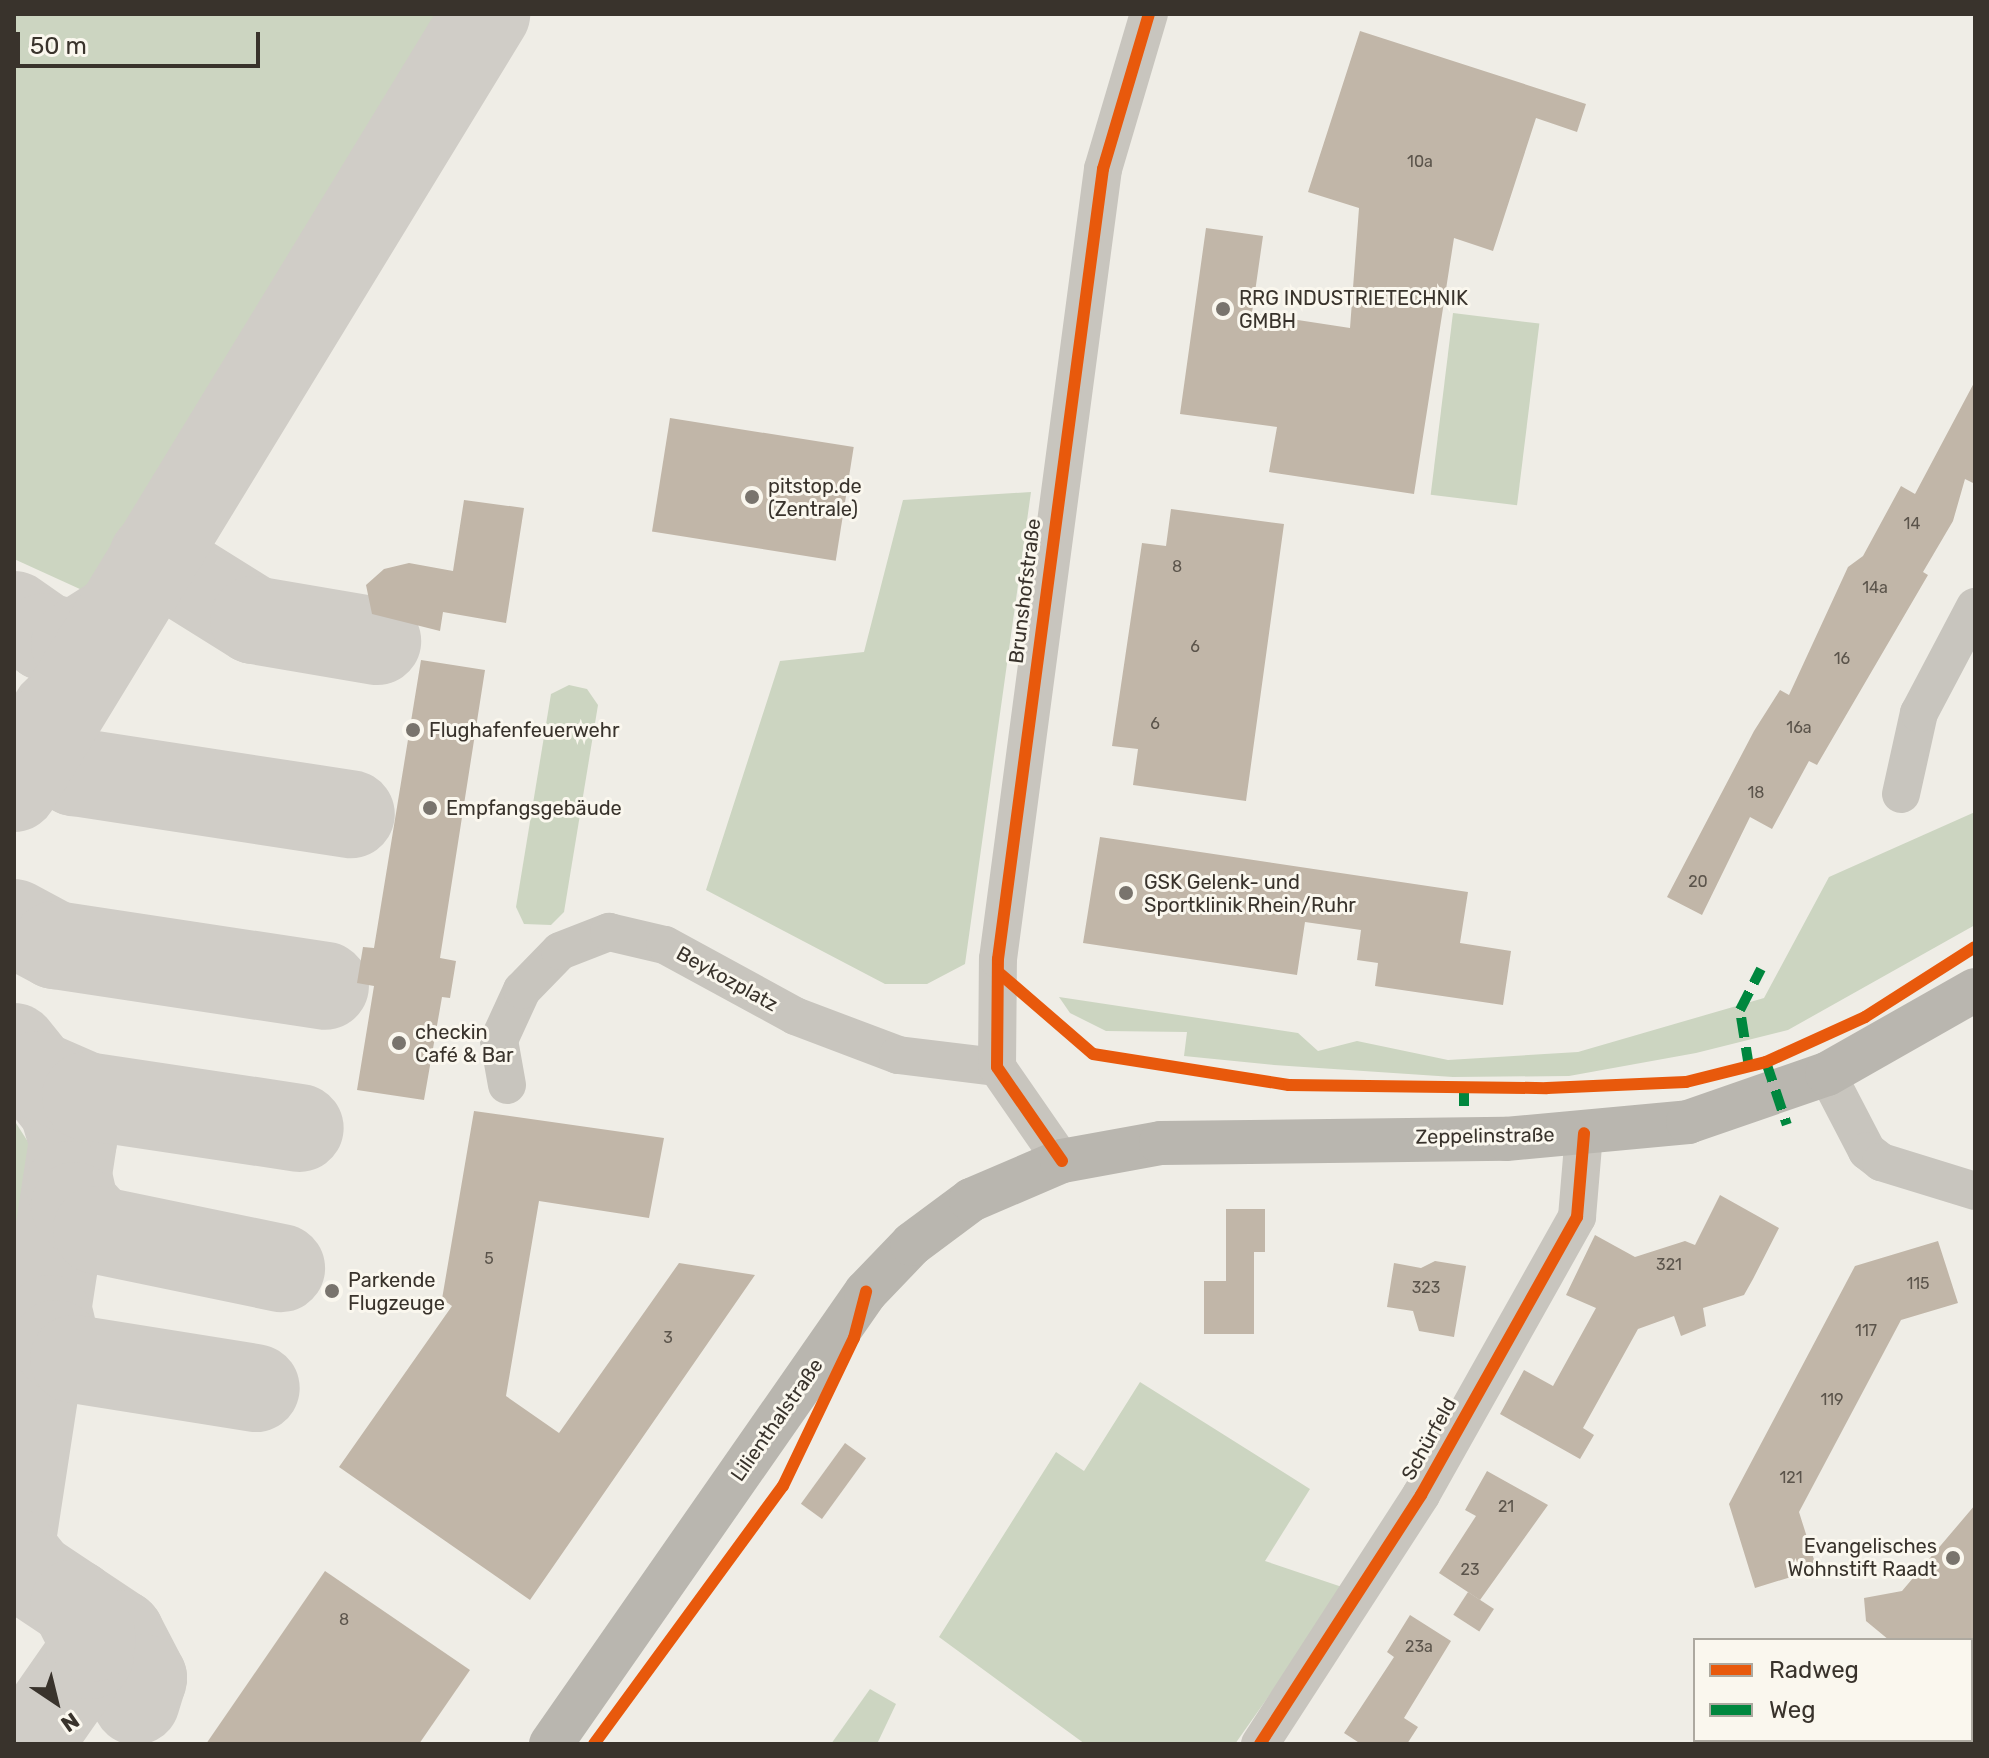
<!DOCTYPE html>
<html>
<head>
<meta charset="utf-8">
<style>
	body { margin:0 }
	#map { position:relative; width:1989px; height:1758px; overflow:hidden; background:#efede6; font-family:Rubik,sans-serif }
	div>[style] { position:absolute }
	.green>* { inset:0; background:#ccd5c1; transform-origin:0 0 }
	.taxiway>* { height:88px; margin:-44px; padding:0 44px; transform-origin:44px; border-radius:44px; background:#d0cdc7 }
	.building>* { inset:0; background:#c1b6a8; transform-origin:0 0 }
	.minor>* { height:38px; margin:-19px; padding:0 19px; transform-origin:19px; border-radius:19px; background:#c8c5be }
	.secondary>* { height:44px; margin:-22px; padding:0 22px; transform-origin:22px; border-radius:22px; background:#b9b6af }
	.quiet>* { height:10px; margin-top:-5px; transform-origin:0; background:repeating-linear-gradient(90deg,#00873e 0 20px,transparent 0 30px) }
	.cycleway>* { height:12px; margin:-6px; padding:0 6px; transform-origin:6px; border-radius:6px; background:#e8590c }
	.dots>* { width:22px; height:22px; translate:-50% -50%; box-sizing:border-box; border:4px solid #faf7ee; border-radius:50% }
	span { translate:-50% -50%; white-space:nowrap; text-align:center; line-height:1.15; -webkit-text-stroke:6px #faf7ee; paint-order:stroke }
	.number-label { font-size:16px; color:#5b544b }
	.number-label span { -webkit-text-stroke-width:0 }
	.poi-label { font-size:20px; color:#39332c }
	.left { translate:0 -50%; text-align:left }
	.right { translate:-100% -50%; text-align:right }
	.street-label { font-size:20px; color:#39332c }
	.frame { position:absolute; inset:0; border:16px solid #39332c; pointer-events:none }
	.legend { position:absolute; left:1693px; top:1638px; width:280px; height:104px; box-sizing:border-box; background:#faf7ee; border:2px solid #ada9a0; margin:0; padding:10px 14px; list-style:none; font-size:24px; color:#39332c }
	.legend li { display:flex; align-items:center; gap:16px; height:40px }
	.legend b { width:40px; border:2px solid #ada9a0 }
	.north { position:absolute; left:16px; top:1662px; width:80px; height:80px; -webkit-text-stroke:6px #faf7ee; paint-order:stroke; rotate:145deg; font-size:22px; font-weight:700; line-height:32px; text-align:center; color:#39332c }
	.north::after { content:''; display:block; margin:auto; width:28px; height:36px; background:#39332c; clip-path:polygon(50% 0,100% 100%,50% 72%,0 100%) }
	.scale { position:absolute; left:16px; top:32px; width:244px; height:36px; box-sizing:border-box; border:4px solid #39332c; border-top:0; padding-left:10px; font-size:24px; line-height:28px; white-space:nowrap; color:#39332c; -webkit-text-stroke:6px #faf7ee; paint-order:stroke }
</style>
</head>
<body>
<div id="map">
	<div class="green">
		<div style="clip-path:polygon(14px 14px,450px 14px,93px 595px,14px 559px)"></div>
		<div style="left:1453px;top:313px;width:87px;height:183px;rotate:7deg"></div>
		<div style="clip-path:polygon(1031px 492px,965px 964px,927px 984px,885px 984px,706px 890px,780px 661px,864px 652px,903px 500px)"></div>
		<div style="clip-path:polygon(569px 685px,587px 689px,598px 705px,564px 912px,551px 925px,524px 924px,516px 907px,551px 694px)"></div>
		<div style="clip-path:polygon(1975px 812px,1975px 925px,1788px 1030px,1696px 1053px,1569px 1076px,1453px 1077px,1274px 1065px,1184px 1056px,1187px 1032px,1106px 1031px,1070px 1013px,1059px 997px,1298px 1033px,1318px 1051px,1357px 1041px,1448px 1060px,1578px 1052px,1764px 998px,1829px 877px)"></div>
		<div style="clip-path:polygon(14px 1120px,41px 1162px,14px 1328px)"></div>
		<div style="clip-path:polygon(1140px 1382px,1310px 1489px,1265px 1561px,1345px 1588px,1235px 1744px,1085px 1744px,939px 1637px,1056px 1452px,1084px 1471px)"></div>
		<div style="clip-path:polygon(870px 1689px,896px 1704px,877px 1744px,831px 1744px)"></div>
	</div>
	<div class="taxiway">
		<div style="left:153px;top:557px;width:119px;rotate:32deg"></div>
		<div style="left:254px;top:620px;width:125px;rotate:9.7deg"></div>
		<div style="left:14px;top:615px;width:38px;rotate:35deg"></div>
		<div style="left:45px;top:637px;width:31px;rotate:13deg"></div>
		<div style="left:75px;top:644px;width:45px;rotate:-32.3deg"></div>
		<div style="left:55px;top:713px;width:29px;rotate:96deg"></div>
		<div style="left:52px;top:742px;width:38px;rotate:53deg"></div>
		<div style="left:75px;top:772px;width:279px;rotate:8.7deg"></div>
		<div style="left:14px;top:788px;width:907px;rotate:-58.62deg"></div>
		<div style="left:14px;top:923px;width:47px;rotate:28.2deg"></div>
		<div style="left:55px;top:945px;width:273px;rotate:8.6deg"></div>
		<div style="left:14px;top:1047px;width:78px;rotate:51.2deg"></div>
		<div style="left:63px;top:1108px;width:34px;rotate:73deg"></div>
		<div style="left:73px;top:1141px;width:391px;rotate:98.7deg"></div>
		<div style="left:38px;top:1075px;width:52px;rotate:23.6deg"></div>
		<div style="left:86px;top:1096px;width:216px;rotate:8.5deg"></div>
		<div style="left:70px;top:1185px;width:22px;rotate:77deg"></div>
		<div style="left:75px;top:1206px;width:33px;rotate:47deg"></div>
		<div style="left:97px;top:1230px;width:188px;rotate:11.7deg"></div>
		<div style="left:50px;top:1319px;width:26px;rotate:77deg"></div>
		<div style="left:56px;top:1344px;width:23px;rotate:40deg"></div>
		<div style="left:74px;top:1359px;width:184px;rotate:9.1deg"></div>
		<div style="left:14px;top:1552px;width:31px;rotate:52deg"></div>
		<div style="left:33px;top:1576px;width:105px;rotate:33.7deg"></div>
		<div style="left:120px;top:1634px;width:50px;rotate:62.4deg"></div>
		<div style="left:143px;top:1678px;width:24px;rotate:107deg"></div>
		<div style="left:28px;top:1744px;width:108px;rotate:-55.1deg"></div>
		<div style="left:90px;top:1655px;width:17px;rotate:-83deg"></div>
		<div style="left:92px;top:1638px;width:39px;rotate:-117deg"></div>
	</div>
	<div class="building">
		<div style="clip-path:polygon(1360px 31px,1586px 104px,1577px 132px,1536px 118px,1493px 251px,1454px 238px,1414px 494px,1269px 472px,1277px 427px,1180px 414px,1206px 228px,1263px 236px,1252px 313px,1350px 328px,1359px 208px,1308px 192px)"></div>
		<div style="clip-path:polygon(1975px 381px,1975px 484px,1965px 479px,1953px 521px,1923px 572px,1928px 575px,1817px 765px,1809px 761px,1772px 829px,1750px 817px,1702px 915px,1667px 897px,1754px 731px,1780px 690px,1789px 695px,1848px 567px,1863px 556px,1901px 486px,1915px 494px)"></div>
		<div style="left:670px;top:418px;width:186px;height:115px;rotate:9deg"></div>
		<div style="clip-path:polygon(464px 500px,524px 508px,506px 623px,443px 612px,440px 631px,372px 614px,366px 585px,384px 569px,409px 563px,453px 571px)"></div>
		<div style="clip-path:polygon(1171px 509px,1284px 524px,1246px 801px,1133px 785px,1138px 749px,1112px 746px,1142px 543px,1166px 546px)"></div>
		<div style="clip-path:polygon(421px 660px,485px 670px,440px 958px,456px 961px,450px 998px,442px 997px,424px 1100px,357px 1090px,374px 986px,357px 983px,363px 947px,374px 948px)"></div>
		<div style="clip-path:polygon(1100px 837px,1468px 892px,1460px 943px,1511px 951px,1503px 1005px,1375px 986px,1378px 963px,1357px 960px,1361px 930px,1305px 922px,1297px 975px,1083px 943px)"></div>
		<div style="clip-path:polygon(474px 1111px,664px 1138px,649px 1218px,539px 1201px,506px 1396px,559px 1433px,679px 1263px,755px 1275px,530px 1600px,339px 1467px,452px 1306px,442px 1299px)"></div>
		<div style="clip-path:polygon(1720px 1195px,1779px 1228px,1753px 1279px,1744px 1295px,1703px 1308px,1706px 1326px,1681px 1336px,1674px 1316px,1638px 1329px,1583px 1428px,1594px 1435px,1580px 1459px,1500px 1414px,1524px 1370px,1553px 1386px,1596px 1308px,1566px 1295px,1595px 1235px,1635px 1257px,1685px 1241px,1695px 1245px)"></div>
		<div style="clip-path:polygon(1226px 1209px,1265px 1209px,1265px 1252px,1254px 1252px,1254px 1334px,1204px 1334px,1204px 1281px,1226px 1281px)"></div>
		<div style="clip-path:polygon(1938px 1241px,1958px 1303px,1901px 1320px,1799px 1512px,1817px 1569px,1755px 1588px,1729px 1504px,1855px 1266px)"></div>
		<div style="clip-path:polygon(1435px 1261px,1466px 1266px,1454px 1337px,1419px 1331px,1413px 1311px,1387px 1307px,1394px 1263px,1421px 1268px)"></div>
		<div style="left:845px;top:1443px;width:26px;height:75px;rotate:36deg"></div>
		<div style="clip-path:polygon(1487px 1471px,1548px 1505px,1480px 1600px,1439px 1573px,1476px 1516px,1465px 1510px)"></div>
		<div style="clip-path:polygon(1975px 1505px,1975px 1640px,1889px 1640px,1866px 1621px,1864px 1598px,1902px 1591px)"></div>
		<div style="clip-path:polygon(325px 1571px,470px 1670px,419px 1744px,206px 1744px)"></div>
		<div style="left:1468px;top:1592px;width:31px;height:27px;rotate:33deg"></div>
		<div style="clip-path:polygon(1410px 1615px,1451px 1641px,1404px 1718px,1418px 1727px,1407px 1744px,1361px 1744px,1344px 1733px,1394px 1657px,1387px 1652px)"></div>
	</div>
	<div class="minor">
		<div style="left:1901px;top:794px;width:83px;rotate:-77.5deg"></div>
		<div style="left:1919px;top:713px;width:120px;rotate:-62.2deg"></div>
		<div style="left:1827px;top:1074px;width:87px;rotate:62.5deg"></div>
		<div style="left:1867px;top:1151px;width:18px;rotate:38deg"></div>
		<div style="left:1881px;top:1162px;width:98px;rotate:17.1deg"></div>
		<div style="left:507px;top:1085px;width:46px;rotate:-100.1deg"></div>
		<div style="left:499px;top:1040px;width:55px;rotate:-65.3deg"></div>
		<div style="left:522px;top:990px;width:54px;rotate:-45.7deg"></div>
		<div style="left:560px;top:951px;width:53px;rotate:-21.2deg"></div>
		<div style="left:609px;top:932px;width:57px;rotate:13.1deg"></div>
		<div style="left:665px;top:945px;width:148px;rotate:28.6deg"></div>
		<div style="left:795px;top:1016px;width:110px;rotate:20.7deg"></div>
		<div style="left:898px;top:1055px;width:100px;rotate:6.9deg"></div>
		<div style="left:1062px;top:1161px;width:114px;rotate:-124.7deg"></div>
		<div style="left:997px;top:1067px;width:108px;rotate:-89.5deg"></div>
		<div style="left:998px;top:959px;width:797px;rotate:-82.43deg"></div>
		<div style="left:1103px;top:169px;width:162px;rotate:-73.5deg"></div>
		<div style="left:1260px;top:1744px;width:297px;rotate:-57.1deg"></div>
		<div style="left:1421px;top:1495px;width:319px;rotate:-60.7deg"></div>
		<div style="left:1577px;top:1217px;width:84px;rotate:-85.2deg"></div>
	</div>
	<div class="secondary">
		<div style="left:551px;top:1744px;width:551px;rotate:-55.13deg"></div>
		<div style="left:866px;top:1292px;width:66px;rotate:-46.2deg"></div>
		<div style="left:912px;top:1244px;width:74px;rotate:-36.7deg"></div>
		<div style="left:971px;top:1200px;width:99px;rotate:-23.2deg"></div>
		<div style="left:1062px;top:1161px;width:101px;rotate:-10.3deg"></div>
		<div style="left:1161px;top:1143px;width:345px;rotate:-0.7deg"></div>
		<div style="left:1506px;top:1139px;width:183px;rotate:-5.3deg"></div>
		<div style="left:1688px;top:1122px;width:147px;rotate:-19.1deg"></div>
		<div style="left:1827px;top:1074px;width:170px;rotate:-29.6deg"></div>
	</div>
	<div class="quiet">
		<div style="left:1766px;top:1062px;width:66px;rotate:71.6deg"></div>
		<div style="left:1749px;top:1067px;width:58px;rotate:-99deg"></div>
		<div style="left:1740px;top:1010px;width:46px;rotate:-62.9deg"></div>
		<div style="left:1464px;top:1106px;width:17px;rotate:-90deg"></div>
	</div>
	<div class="cycleway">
		<div style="left:998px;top:972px;width:125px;rotate:40.8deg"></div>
		<div style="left:1093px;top:1054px;width:198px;rotate:9deg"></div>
		<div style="left:1289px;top:1085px;width:258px;rotate:0.7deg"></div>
		<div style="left:1547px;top:1088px;width:139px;rotate:-2.5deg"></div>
		<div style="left:1686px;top:1082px;width:82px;rotate:-14deg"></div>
		<div style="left:1766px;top:1062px;width:109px;rotate:-24.4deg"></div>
		<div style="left:1865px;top:1017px;width:130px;rotate:-32.5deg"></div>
		<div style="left:1062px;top:1161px;width:114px;rotate:-124.7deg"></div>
		<div style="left:997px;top:1067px;width:108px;rotate:-89.5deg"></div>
		<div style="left:998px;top:959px;width:797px;rotate:-82.43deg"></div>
		<div style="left:1103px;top:169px;width:162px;rotate:-73.5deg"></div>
		<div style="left:594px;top:1744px;width:320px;rotate:-53.8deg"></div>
		<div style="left:783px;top:1486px;width:164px;rotate:-64.4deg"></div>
		<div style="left:854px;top:1338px;width:48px;rotate:-75.4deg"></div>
		<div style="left:1260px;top:1744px;width:297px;rotate:-57.1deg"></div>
		<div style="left:1421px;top:1495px;width:319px;rotate:-60.7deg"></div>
		<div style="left:1577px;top:1217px;width:84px;rotate:-85.2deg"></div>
	</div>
	<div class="dots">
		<div style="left:1223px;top:309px;background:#79746d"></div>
		<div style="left:752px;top:497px;background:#79746d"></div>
		<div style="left:413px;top:730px;background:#79746d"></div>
		<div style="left:430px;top:808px;background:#79746d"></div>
		<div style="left:1126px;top:893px;background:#79746d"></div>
		<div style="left:399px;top:1043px;background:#79746d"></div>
		<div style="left:332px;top:1291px;background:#79746d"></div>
		<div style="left:1953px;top:1558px;background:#79746d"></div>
	</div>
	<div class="number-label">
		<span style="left:1420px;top:162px">10a</span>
		<span style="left:1912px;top:524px">14</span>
		<span style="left:1177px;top:567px">8</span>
		<span style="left:1875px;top:588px">14a</span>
		<span style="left:1195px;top:647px">6</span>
		<span style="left:1842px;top:659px">16</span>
		<span style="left:1155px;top:724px">6</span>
		<span style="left:1799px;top:728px">16a</span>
		<span style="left:1756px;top:793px">18</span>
		<span style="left:1698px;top:882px">20</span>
		<span style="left:489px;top:1259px">5</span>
		<span style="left:1669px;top:1265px">321</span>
		<span style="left:1918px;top:1284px">115</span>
		<span style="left:1426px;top:1288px">323</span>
		<span style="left:1866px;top:1331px">117</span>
		<span style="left:668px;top:1338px">3</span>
		<span style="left:1832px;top:1400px">119</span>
		<span style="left:1791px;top:1478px">121</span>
		<span style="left:1506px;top:1507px">21</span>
		<span style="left:1470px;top:1570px">23</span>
		<span style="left:344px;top:1620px">8</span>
		<span style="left:1419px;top:1647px">23a</span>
	</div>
	<div class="poi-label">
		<span class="left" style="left:1239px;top:310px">RRG INDUSTRIETECHNIK<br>GMBH</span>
		<span class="left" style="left:768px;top:498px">pitstop.de<br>(Zentrale)</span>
		<span class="left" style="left:429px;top:730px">Flughafenfeuerwehr</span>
		<span class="left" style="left:446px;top:808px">Empfangsgebäude</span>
		<span class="left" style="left:1144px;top:894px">GSK Gelenk- und<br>Sportklinik Rhein/Ruhr</span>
		<span class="left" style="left:415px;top:1044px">checkin<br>Café &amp; Bar</span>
		<span class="left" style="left:348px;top:1292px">Parkende<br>Flugzeuge</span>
		<span class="right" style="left:1937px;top:1558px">Evangelisches<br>Wohnstift Raadt</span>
	</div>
	<div class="street-label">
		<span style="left:1025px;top:591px;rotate:-83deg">Brunshofstraße</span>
		<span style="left:727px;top:979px;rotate:29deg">Beykozplatz</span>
		<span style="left:1485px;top:1136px;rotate:-1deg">Zeppelinstraße</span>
		<span style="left:777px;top:1420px;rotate:-55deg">Lilienthalstraße</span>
		<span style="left:1429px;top:1439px;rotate:-61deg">Schürfeld</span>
	</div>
	<div class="frame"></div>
	<ul class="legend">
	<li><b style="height:10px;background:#e8590c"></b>Radweg</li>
	<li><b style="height:10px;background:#00873e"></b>Weg</li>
	</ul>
	<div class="north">N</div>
	<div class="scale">50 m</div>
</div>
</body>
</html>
